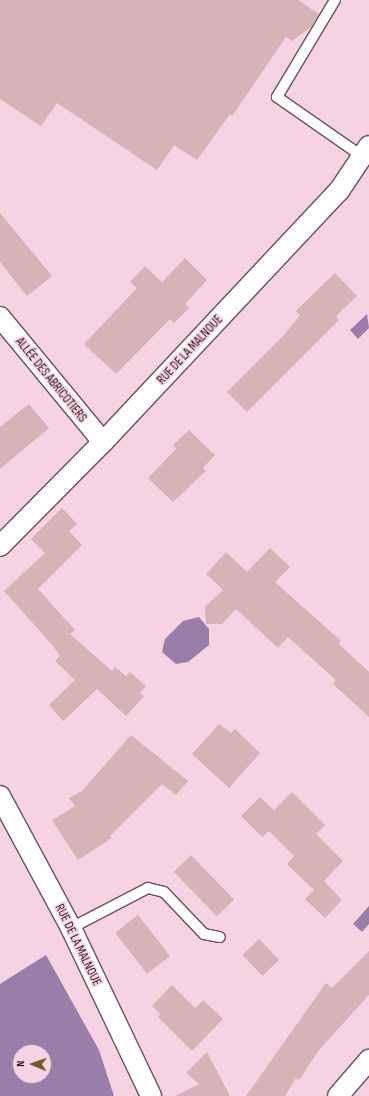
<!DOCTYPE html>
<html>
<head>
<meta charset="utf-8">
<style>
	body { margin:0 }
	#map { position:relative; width:369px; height:1096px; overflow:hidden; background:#f6d3e2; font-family:"Sofia Sans Condensed",sans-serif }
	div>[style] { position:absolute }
	.water>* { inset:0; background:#9b7daa }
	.building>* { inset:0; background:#d7b2b7; transform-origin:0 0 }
	.roads { filter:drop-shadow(1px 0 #6d505c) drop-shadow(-1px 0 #6d505c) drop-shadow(0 1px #6d505c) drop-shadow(0 -1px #6d505c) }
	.service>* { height:10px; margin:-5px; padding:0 5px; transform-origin:5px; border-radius:5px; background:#fff }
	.minor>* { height:20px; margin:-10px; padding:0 10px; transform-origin:10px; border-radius:10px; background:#fff }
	span { translate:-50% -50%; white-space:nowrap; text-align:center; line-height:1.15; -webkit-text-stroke:3.5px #f6d3e2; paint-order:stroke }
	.street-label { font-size:13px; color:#2a1d23 }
	.north { position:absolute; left:12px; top:1044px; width:40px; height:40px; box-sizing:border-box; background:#f6d3e2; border:1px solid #a48a96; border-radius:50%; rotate:272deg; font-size:11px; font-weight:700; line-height:16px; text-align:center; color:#2a1d23 }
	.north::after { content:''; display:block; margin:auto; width:14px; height:18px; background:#725a2b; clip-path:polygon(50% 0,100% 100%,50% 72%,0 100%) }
</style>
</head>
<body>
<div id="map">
	<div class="water">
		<div style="clip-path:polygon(367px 314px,369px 328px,358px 339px,350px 330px)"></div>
		<div style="clip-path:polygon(199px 617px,209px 629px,209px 645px,188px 662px,176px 664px,162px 652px,165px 639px,183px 621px)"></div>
		<div style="clip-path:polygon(369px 906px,369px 924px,362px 932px,353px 924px)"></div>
		<div style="clip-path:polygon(evenodd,46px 955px,99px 1050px,114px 1096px,0 1096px,0 984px,46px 955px,20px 1052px,44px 1052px,44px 1076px,20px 1076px,20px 1052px)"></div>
	</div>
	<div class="building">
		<div style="clip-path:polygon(0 0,298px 0,319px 14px,311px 27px,292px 41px,286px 37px,232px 116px,230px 114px,197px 160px,174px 145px,157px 170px,57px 103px,41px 126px,0 99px)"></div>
		<div style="clip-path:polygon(0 213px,52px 276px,27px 296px,0 262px)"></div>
		<div style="clip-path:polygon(185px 258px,207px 280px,185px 304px,189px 308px,174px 323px,170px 319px,116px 374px,84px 344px,137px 288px,130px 282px,145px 266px,162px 282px)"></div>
		<div style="clip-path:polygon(335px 273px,357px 296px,336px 316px,339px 320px,247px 412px,227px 392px,285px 334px,300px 315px,296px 311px)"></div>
		<div style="clip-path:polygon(29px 404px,49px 428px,0 469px,0 427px)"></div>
		<div style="clip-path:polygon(189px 430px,215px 455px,203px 468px,206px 471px,173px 502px,148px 478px,176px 449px,173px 445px)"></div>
		<div style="clip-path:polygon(62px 508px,77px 524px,69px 531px,82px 545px,38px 589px,75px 630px,70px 634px,112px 671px,115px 667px,126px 676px,130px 672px,146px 686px,140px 693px,144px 696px,126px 716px,97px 689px,63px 721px,49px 705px,75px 680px,55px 661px,60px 656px,54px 647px,4px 591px,45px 553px,31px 539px)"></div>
		<div style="clip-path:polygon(270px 548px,290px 567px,275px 582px,341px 641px,339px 644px,369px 672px,369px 717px,333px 684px,336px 680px,288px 637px,278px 648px,236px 609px,222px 624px,206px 624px,205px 607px,223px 590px,206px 574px,226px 552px,247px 572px)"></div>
		<div style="clip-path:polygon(219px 724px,231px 733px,235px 729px,260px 753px,229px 788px,192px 754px)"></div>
		<div style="clip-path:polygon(131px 735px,188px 781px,176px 795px,162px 784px,110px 836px,112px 838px,78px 860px,52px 820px,75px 806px,69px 798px,82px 791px)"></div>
		<div style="clip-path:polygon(292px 792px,325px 825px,316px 834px,343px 861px,324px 881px,342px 900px,325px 918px,305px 899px,314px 890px,287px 864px,294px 856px,269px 831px,262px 837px,241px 816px,260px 797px,274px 810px)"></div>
		<div style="left:191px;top:855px;width:62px;height:24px;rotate:46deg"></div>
		<div style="left:138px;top:915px;width:52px;height:29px;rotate:52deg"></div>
		<div style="left:259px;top:939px;width:29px;height:23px;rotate:46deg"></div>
		<div style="clip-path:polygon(369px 951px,369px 995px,319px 1050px,299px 1080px,296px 1078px,285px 1096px,246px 1096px,326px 983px,332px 988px)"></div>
		<div style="clip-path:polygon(172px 985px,195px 1008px,203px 1000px,223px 1019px,192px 1051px,158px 1017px,160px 1014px,152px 1006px)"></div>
		<div style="clip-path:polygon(207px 1052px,230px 1096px,175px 1096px,199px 1084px,186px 1073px)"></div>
	</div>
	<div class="roads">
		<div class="service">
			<div style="left:335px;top:0;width:113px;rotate:120.9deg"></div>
			<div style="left:277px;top:97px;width:103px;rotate:34.8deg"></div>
			<div style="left:71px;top:928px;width:87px;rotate:-27.5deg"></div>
			<div style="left:148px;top:888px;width:16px;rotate:14deg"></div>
			<div style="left:164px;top:892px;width:58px;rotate:46.4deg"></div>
			<div style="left:204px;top:934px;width:16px;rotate:11deg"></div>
		</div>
		<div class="minor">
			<div style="left:0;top:317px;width:162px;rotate:50.5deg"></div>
			<div style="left:0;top:546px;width:146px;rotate:-45.3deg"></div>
			<div style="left:103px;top:442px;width:345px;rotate:-46.8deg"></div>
			<div style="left:339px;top:191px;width:54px;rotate:-56.3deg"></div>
			<div style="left:0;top:796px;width:150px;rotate:61.7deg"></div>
			<div style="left:71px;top:928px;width:186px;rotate:64.5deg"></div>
			<div style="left:338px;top:1096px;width:48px;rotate:-49.3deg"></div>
		</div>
	</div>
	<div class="street-label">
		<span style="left:190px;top:350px;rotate:-47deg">RUE DE LA MALNOUE</span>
		<span style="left:51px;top:380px;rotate:51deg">ALLÉE DES ABRICOTIERS</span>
		<span style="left:78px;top:945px;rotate:64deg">RUE DE LA MALNOUE</span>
	</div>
	<div class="north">N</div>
</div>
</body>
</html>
